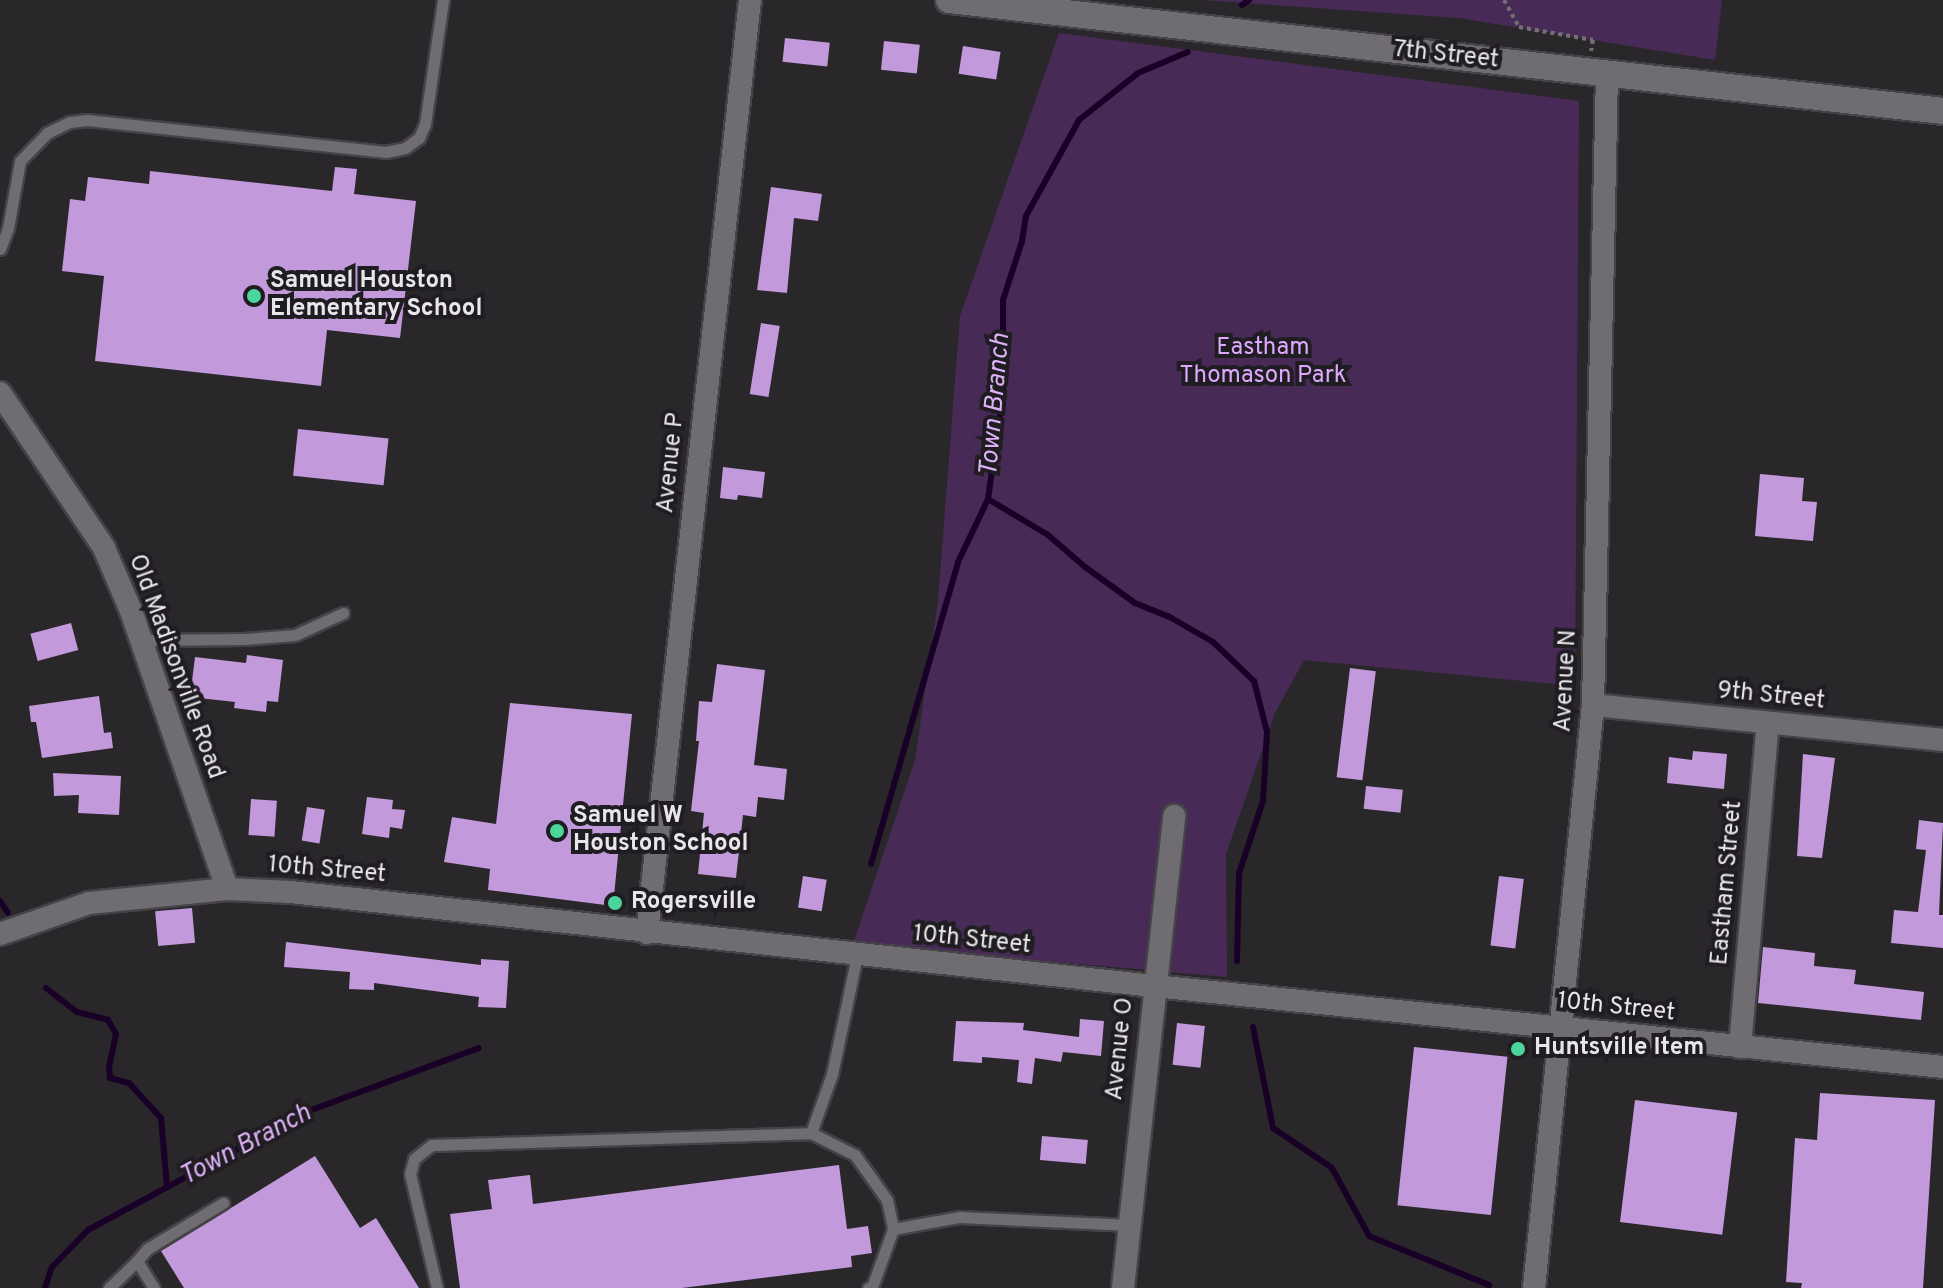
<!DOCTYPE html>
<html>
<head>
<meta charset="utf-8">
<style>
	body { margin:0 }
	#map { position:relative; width:1943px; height:1288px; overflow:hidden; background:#2a272b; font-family:Overpass,sans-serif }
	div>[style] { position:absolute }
	.green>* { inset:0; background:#472b56 }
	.stream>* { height:6px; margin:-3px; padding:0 3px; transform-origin:3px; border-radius:3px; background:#190026 }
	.building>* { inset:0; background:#c299db; transform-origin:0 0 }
	.path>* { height:4px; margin-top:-2px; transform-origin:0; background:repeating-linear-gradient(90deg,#727073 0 4px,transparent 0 8px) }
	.roads { filter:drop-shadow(2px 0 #454347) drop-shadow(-2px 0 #454347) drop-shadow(0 2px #454347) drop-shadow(0 -2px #454347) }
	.service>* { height:11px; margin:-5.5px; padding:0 5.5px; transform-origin:5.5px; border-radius:5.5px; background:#706d72 }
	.minor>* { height:22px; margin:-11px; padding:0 11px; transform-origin:11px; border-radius:11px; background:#706d72 }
	.tertiary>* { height:26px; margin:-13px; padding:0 13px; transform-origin:13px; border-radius:13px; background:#706d72 }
	.dots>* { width:22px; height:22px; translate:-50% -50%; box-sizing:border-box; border:4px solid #201d22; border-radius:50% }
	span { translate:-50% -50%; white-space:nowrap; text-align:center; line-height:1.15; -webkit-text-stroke:8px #201d22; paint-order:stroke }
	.street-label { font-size:24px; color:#e8e6e9 }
	.poi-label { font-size:24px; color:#e8e6e9; font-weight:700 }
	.left { translate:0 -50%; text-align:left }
	.park-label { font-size:24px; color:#dea8ff }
	.water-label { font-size:26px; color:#dcb1f6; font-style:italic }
</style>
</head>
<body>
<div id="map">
	<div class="green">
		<div style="clip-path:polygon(1203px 0,1722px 0,1715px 60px,1459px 18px)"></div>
		<div style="clip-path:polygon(1059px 33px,1579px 101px,1575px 686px,1304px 660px,1275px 713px,1226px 854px,1227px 977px,853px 944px,915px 760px,938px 601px,960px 316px)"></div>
	</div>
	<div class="stream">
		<div style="left:1242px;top:5px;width:9px;rotate:-36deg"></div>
		<div style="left:988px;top:499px;width:70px;rotate:31deg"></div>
		<div style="left:1048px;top:535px;width:49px;rotate:40.9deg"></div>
		<div style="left:1085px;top:567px;width:62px;rotate:35.8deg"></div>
		<div style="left:1135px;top:603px;width:35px;rotate:22deg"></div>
		<div style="left:1168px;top:616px;width:52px;rotate:30deg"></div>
		<div style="left:1213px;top:642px;width:57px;rotate:43.6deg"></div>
		<div style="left:1254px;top:681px;width:53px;rotate:75.7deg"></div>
		<div style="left:1267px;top:732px;width:69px;rotate:93.3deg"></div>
		<div style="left:1263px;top:801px;width:76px;rotate:108.4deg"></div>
		<div style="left:1239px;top:873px;width:88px;rotate:91.3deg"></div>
		<div style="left:871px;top:864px;width:314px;rotate:-73.9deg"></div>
		<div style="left:958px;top:562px;width:70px;rotate:-64.5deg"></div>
		<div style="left:988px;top:499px;width:107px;rotate:-81.9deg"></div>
		<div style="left:1003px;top:393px;width:93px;rotate:-90deg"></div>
		<div style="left:1003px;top:300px;width:62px;rotate:-72.1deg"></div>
		<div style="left:1022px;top:241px;width:25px;rotate:-81deg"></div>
		<div style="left:1026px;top:216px;width:110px;rotate:-61.1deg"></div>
		<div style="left:1079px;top:120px;width:75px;rotate:-38.5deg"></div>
		<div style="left:1138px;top:73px;width:54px;rotate:-22.8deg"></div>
		<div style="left:0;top:901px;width:14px;rotate:56deg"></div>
		<div style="left:46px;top:988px;width:39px;rotate:38deg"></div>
		<div style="left:77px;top:1012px;width:32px;rotate:14deg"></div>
		<div style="left:108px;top:1020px;width:16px;rotate:60deg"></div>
		<div style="left:116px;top:1034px;width:34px;rotate:102deg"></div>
		<div style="left:109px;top:1067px;width:11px;rotate:85deg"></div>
		<div style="left:110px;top:1078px;width:20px;rotate:15deg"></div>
		<div style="left:129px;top:1083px;width:47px;rotate:47.6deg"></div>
		<div style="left:161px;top:1118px;width:69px;rotate:85deg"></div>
		<div style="left:1253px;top:1027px;width:103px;rotate:78.8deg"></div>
		<div style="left:1273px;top:1128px;width:71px;rotate:34.1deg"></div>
		<div style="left:1332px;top:1168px;width:77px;rotate:61.4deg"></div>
		<div style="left:1369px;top:1236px;width:130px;rotate:22.2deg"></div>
		<div style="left:45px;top:1288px;width:22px;rotate:-72deg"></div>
		<div style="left:52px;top:1267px;width:52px;rotate:-45.8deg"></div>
		<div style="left:88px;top:1230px;width:248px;rotate:-28.4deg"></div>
		<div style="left:306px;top:1112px;width:184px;rotate:-20.3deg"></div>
	</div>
	<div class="building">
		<div style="left:785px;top:38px;width:45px;height:24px;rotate:6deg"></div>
		<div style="left:884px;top:41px;width:36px;height:29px;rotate:6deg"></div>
		<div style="left:963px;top:46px;width:38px;height:28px;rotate:9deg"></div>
		<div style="clip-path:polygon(335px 167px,357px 169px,354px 194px,416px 201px,400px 338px,327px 330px,321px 386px,95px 361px,104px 276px,62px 271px,70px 199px,85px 201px,88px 177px,149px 184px,150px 171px,332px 191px)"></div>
		<div style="clip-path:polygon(771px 187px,822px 194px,818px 221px,794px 218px,787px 293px,757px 290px)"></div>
		<div style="left:761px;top:323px;width:19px;height:72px;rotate:9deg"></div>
		<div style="left:298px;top:429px;width:91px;height:47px;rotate:6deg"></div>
		<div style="clip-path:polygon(723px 467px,765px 472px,762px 498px,738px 495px,737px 500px,720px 498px)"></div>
		<div style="clip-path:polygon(1760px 474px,1804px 478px,1802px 501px,1817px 502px,1813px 541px,1755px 536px)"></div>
		<div style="left:71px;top:623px;width:28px;height:42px;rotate:75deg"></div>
		<div style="clip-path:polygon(247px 655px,283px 660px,278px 702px,267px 701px,266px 712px,234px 708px,235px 702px,190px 697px,195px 657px,246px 663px)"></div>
		<div style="clip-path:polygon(717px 664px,765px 670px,754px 765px,787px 769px,784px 800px,758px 797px,756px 817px,743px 815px,736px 878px,698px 874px,704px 813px,691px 811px,699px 741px,696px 741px,699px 701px,712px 702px)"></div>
		<div style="left:1350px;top:668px;width:26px;height:110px;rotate:7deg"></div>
		<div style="clip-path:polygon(99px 696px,104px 733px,111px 732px,113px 748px,42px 758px,36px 722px,31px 722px,29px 706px)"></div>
		<div style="clip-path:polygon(510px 703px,632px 714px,613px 906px,488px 890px,490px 869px,444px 862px,452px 817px,496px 824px)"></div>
		<div style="clip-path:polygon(1693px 751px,1727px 754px,1724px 789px,1667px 783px,1669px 757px,1692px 760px)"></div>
		<div style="clip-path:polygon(1803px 754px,1835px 758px,1822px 858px,1797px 856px)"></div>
		<div style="clip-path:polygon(53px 773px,121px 776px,119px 815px,78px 813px,79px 795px,54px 796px)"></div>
		<div style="left:1366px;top:786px;width:37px;height:23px;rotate:6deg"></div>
		<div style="clip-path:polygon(367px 797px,393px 800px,392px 809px,405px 810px,402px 829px,390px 827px,389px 838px,362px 834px)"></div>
		<div style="left:251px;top:799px;width:26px;height:36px;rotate:4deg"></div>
		<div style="left:307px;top:807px;width:18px;height:34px;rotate:9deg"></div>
		<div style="clip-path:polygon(1919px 820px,1943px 823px,1939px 915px,1943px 915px,1943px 948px,1891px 943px,1894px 910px,1918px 912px,1926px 850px,1916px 849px)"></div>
		<div style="left:803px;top:876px;width:24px;height:32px;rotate:9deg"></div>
		<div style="left:1499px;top:876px;width:25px;height:70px;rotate:7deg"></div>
		<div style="left:192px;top:908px;width:35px;height:37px;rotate:85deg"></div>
		<div style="clip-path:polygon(286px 942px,481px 965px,481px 959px,509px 961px,506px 1008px,478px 1007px,479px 997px,374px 983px,374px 990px,349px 989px,350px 972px,284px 967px)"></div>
		<div style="clip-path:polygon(1763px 947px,1815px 953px,1814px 966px,1856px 970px,1854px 984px,1924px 992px,1921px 1020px,1758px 1003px)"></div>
		<div style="clip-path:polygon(1080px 1019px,1104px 1021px,1101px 1056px,1063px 1052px,1061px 1062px,1035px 1058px,1032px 1084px,1017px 1082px,1019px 1060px,982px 1057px,982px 1063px,953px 1061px,956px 1021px,1024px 1023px,1023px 1030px,1079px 1037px)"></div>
		<div style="left:1177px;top:1023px;width:28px;height:42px;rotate:6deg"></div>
		<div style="left:1414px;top:1047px;width:94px;height:159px;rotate:6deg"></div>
		<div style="clip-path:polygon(1820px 1093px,1935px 1100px,1923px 1288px,1801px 1288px,1802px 1283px,1786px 1282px,1795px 1138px,1817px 1140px)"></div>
		<div style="left:1635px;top:1100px;width:103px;height:123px;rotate:7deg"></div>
		<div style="left:1042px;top:1136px;width:46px;height:24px;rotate:5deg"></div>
		<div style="clip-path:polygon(315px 1156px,360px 1228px,376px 1218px,419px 1288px,184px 1288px,161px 1251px)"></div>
		<div style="clip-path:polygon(839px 1165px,847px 1229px,868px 1226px,872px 1253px,851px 1256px,852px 1267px,682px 1288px,460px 1288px,450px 1214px,492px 1209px,488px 1180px,530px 1175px,533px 1204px)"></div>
	</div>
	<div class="path">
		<div style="left:1504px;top:0;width:31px;rotate:61deg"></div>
		<div style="left:1519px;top:27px;width:75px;rotate:10deg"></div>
		<div style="left:1593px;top:40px;width:11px;rotate:100deg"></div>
	</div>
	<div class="roads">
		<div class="service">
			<div style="left:0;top:249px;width:22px;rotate:-69deg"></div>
			<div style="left:8px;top:228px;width:68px;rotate:-79.8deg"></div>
			<div style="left:20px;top:161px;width:39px;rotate:-46deg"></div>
			<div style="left:47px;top:133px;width:25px;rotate:-26deg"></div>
			<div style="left:70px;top:122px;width:17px;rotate:-7deg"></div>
			<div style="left:87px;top:120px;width:301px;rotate:6.1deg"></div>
			<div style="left:386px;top:152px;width:19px;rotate:-12deg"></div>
			<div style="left:405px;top:148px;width:17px;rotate:-36deg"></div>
			<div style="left:419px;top:138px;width:15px;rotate:-67deg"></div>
			<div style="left:425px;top:124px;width:125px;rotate:-81.7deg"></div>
			<div style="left:141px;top:640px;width:103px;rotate:-0.6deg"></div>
			<div style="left:244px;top:639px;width:51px;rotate:-4.5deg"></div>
			<div style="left:295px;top:635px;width:53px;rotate:-24.6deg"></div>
			<div style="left:811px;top:1133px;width:49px;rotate:26.6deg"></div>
			<div style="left:855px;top:1155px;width:55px;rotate:54.6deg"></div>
			<div style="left:887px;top:1200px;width:30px;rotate:78deg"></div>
			<div style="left:893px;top:1229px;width:62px;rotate:109.9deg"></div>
			<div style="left:872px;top:1287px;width:4px;rotate:166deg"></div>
			<div style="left:893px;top:1229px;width:68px;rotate:-10.2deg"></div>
			<div style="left:960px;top:1217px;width:170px;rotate:2.7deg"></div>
			<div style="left:137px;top:1261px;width:16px;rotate:-50deg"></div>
			<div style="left:147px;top:1249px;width:89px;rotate:-31.2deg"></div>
			<div style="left:109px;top:1288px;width:39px;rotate:-44deg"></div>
			<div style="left:137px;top:1261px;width:32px;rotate:58deg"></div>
			<div style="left:437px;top:1288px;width:117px;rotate:-103.3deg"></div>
			<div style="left:410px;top:1174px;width:16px;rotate:-75deg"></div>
			<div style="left:414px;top:1159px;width:22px;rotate:-39deg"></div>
			<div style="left:431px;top:1145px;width:380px;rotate:-1.8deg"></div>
			<div style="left:811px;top:1133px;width:63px;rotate:-70.4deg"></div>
			<div style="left:832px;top:1074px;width:122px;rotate:-78.1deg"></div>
		</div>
		<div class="minor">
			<div style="left:0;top:393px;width:187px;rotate:56.1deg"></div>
			<div style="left:104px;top:548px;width:69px;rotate:66.8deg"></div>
			<div style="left:131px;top:611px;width:294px;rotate:70.9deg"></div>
			<div style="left:1593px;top:705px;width:352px;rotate:5.7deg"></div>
			<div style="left:647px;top:933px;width:939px;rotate:-83.7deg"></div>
			<div style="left:0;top:934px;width:94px;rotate:-19.2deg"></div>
			<div style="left:89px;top:903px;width:139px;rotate:-5.8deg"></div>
			<div style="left:227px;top:889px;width:64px;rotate:2.7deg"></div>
			<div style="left:291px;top:892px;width:868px;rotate:6.22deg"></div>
			<div style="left:1154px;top:986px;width:793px;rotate:5.86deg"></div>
			<div style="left:1740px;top:1047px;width:325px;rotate:-85.1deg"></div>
			<div style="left:1123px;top:1288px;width:475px;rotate:-83.8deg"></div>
			<div style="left:1534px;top:1288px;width:586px;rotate:-84.22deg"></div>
			<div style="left:1593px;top:705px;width:631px;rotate:-88.73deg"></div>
		</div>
		<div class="tertiary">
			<div style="left:949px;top:0;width:1000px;rotate:6.37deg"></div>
		</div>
	</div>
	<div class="dots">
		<div style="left:254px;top:296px;background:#4bd49b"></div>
		<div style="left:557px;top:831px;background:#4bd49b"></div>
		<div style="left:615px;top:903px;background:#4bd49b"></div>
		<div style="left:1518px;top:1049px;background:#4bd49b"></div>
	</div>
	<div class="street-label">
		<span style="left:1446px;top:56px;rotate:6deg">7th Street</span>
		<span style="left:672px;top:463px;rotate:-84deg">Avenue P</span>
		<span style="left:175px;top:667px;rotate:70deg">Old Madisonville Road</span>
		<span style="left:1567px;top:681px;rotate:-87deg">Avenue N</span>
		<span style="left:1771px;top:697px;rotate:6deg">9th Street</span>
		<span style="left:327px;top:871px;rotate:5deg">10th Street</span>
		<span style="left:1728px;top:883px;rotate:-85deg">Eastham Street</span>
		<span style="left:972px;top:941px;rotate:6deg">10th Street</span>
		<span style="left:1616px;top:1008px;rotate:6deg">10th Street</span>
		<span style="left:1121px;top:1049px;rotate:-84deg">Avenue O</span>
	</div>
	<div class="poi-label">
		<span class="left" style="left:270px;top:296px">Samuel Houston<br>Elementary School</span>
		<span class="left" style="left:573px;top:831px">Samuel W<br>Houston School</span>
		<span class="left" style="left:631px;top:903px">Rogersville</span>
		<span class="left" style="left:1534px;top:1049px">Huntsville Item</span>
	</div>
	<div class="park-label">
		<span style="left:1263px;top:363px">Eastham<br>Thomason Park</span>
	</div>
	<div class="water-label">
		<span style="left:996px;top:405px;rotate:-85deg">Town Branch</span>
		<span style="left:246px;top:1146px;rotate:-28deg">Town Branch</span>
	</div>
</div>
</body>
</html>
